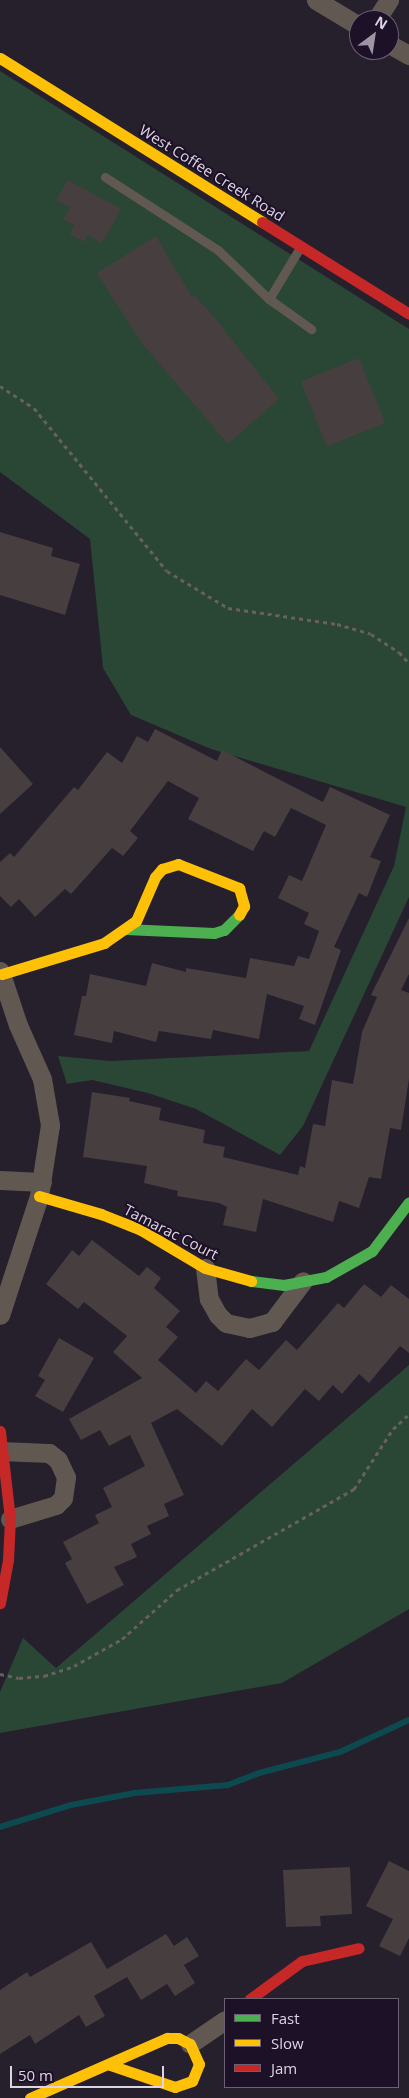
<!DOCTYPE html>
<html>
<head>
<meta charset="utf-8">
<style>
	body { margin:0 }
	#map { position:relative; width:409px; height:2098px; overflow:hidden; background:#261f2c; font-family:"Open Sans",sans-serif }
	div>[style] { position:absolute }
	.green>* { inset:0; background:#2a4635 }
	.stream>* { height:6px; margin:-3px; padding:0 3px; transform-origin:3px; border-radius:3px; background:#0d4a50 }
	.building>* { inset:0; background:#473e3f; transform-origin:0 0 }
	.path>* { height:3px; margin-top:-1.5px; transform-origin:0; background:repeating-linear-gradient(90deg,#67605e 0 4px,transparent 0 8px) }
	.lane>* { height:9px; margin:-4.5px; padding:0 4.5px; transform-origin:4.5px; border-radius:4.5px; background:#615851 }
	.street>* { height:19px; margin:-9.5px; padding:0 9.5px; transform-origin:9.5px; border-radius:9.5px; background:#615851 }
	.fast>* { height:11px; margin:-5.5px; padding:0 5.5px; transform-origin:5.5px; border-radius:5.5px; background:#4caf50 }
	.slow>* { height:11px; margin:-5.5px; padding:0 5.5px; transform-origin:5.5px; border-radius:5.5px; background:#ffc107 }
	.jam>* { height:11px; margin:-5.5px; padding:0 5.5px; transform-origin:5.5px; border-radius:5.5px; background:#c62828 }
	span { translate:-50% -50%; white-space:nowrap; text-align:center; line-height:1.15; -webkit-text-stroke:4px #1d1127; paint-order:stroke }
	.street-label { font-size:15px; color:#ddd5e5 }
	.legend { position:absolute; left:224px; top:1998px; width:175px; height:90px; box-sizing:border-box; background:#1d1127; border:1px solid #6a5f73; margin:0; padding:6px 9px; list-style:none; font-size:15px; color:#ddd5e5 }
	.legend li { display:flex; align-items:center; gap:10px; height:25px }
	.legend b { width:25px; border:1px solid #6a5f73 }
	.north { position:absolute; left:349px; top:10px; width:50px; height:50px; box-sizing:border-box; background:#1d1127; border:1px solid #6a5f73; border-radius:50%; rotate:31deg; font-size:14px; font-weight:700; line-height:20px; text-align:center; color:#ddd5e5 }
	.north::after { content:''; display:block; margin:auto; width:18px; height:22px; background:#9d95a4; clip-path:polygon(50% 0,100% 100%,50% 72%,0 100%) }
	.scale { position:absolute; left:10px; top:2066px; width:154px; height:22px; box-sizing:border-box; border:2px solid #ddd5e5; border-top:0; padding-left:6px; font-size:15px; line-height:18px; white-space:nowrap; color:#ddd5e5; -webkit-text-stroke:4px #1d1127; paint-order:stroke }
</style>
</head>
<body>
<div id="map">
	<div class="green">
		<div style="clip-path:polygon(0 71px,409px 329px,409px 897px,303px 1126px,280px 1155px,196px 1109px,148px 1093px,92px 1080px,67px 1084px,58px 1056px,110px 1061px,309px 1051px,394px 866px,406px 807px,211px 749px,131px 715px,103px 668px,90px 539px,0 472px)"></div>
		<div style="clip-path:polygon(409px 1365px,409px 1609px,282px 1683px,0 1733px,0 1692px,23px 1638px,56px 1668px)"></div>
	</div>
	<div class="stream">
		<div style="left:0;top:1827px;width:74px;rotate:-17.2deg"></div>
		<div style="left:71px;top:1805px;width:65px;rotate:-10.6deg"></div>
		<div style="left:135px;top:1793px;width:93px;rotate:-4.9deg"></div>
		<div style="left:228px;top:1785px;width:33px;rotate:-21deg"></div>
		<div style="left:259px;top:1773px;width:84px;rotate:-14.5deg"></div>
		<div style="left:340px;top:1752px;width:76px;rotate:-24.9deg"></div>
	</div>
	<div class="building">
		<div style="clip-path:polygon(68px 180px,121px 209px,102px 243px,88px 235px,84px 242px,70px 234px,74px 225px,63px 219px,70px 207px,56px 200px)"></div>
		<div style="clip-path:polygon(156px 236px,192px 297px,194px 295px,211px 313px,279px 399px,228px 444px,141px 342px,97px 273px)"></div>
		<div style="left:359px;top:358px;width:70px;height:63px;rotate:68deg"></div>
		<div style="clip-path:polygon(0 532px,53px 548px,51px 556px,80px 564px,65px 615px,0 595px)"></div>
		<div style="clip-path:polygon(155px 729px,217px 761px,222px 750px,323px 802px,330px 787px,390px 815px,370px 857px,381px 861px,367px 897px,359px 893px,334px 947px,341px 950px,315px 1025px,299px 1019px,304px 1006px,267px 994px,259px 1039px,213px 1030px,211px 1039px,159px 1031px,156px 1042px,114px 1031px,112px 1043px,74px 1035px,82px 996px,86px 996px,90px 974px,146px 986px,152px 963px,186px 972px,186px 968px,246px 978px,250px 958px,294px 966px,298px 956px,309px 959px,319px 931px,304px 924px,309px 913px,278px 898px,289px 875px,302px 881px,326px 825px,291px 808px,275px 837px,264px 831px,253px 851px,188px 819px,199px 798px,168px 781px,130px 831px,138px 838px,123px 856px,112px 848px,71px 894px,65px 889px,35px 917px,19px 899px,11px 907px,0 896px,0 862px,10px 853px,14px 857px,74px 787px,78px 790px,107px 752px,122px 763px,137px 736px,148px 742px)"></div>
		<div style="clip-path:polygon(0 747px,33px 784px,0 814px)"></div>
		<div style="clip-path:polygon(409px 918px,409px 974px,401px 990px,409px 993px,409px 1079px,401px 1130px,390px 1128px,381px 1179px,369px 1177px,359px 1208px,339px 1201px,333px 1222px,263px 1199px,256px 1232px,223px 1225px,227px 1207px,219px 1203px,177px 1196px,178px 1191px,144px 1183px,147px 1166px,83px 1157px,92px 1092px,130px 1098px,129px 1101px,161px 1108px,159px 1120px,205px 1130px,203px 1143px,225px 1147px,223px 1157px,298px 1175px,300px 1166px,305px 1168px,313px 1124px,325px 1126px,332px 1080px,353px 1084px,362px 1032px,377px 997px,371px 995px)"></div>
		<div style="clip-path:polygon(92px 1240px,139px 1276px,147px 1267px,161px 1278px,154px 1288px,180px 1311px,166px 1327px,178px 1337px,158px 1360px,196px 1393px,206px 1381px,218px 1391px,246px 1359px,259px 1370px,286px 1340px,297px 1350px,338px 1303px,344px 1308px,364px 1284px,381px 1297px,391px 1285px,409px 1299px,409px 1353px,400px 1346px,369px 1383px,359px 1374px,342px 1394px,333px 1385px,319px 1401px,305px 1389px,272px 1427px,252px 1409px,222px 1446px,177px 1409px,151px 1423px,184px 1495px,164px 1504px,169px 1516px,147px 1526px,151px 1534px,131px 1544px,137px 1557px,114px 1567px,124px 1585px,87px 1604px,65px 1563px,72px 1559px,63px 1542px,99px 1523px,95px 1515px,112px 1507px,103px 1488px,145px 1466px,130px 1435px,109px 1446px,100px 1430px,81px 1440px,69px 1419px,142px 1378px,113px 1352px,127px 1336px,84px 1302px,78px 1309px,46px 1284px,72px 1250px,79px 1256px)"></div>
		<div style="clip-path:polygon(59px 1338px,94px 1358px,63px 1412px,35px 1396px,45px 1380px,38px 1376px)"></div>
		<div style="clip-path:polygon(389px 1861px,409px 1871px,409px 1938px,400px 1956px,379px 1946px,393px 1919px,366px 1906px)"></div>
		<div style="clip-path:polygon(350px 1867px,352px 1914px,320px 1916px,321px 1926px,286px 1927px,283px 1870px)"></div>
		<div style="clip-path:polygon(166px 1934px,174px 1946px,187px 1937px,199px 1956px,184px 1965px,195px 1983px,175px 1996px,167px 1984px,141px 2000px,127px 1977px,94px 1996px,105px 2016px,86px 2027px,79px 2015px,35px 2044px,30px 2035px,0 2054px,0 1990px,27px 1972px,30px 1977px,91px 1942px,107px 1969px)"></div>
	</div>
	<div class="path">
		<div style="left:0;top:386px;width:40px;rotate:32.9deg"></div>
		<div style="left:34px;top:408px;width:210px;rotate:50.8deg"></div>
		<div style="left:167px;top:571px;width:71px;rotate:31.2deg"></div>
		<div style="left:228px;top:608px;width:110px;rotate:8.4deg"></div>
		<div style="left:337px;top:624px;width:35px;rotate:16deg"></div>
		<div style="left:371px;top:634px;width:33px;rotate:33deg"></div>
		<div style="left:399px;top:652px;width:15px;rotate:48deg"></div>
		<div style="left:0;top:1674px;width:19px;rotate:12deg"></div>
		<div style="left:19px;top:1678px;width:25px;rotate:-5deg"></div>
		<div style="left:44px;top:1676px;width:32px;rotate:-18deg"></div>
		<div style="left:74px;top:1666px;width:55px;rotate:-29.4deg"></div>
		<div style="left:122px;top:1639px;width:74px;rotate:-41.7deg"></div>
		<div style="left:177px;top:1590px;width:204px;rotate:-29.7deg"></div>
		<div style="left:354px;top:1489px;width:72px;rotate:-57deg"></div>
		<div style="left:393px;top:1429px;width:22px;rotate:-43deg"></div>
	</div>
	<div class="lane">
		<div style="left:105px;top:177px;width:135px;rotate:32.9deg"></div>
		<div style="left:218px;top:250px;width:71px;rotate:43.9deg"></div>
		<div style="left:269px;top:299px;width:52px;rotate:35.5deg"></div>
		<div style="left:269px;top:299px;width:58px;rotate:-59deg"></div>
	</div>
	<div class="street">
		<div style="left:316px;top:0;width:50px;rotate:31.2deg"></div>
		<div style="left:376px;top:20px;width:24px;rotate:-57deg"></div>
		<div style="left:389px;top:44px;width:23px;rotate:29deg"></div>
		<div style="left:0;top:971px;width:57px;rotate:71.6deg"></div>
		<div style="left:18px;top:1025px;width:59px;rotate:66deg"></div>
		<div style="left:42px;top:1079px;width:47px;rotate:80.1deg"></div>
		<div style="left:50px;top:1125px;width:72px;rotate:98.8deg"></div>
		<div style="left:39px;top:1196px;width:125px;rotate:108.1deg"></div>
		<div style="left:0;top:1180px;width:42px;rotate:2.7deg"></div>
		<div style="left:205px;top:1268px;width:31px;rotate:83deg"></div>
		<div style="left:209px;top:1299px;width:18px;rotate:61deg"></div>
		<div style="left:218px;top:1315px;width:11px;rotate:45deg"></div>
		<div style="left:226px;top:1323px;width:24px;rotate:12deg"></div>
		<div style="left:249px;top:1328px;width:24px;rotate:-15deg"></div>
		<div style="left:272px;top:1322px;width:51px;rotate:-52.9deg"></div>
		<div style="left:1px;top:1451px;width:48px;rotate:2.4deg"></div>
		<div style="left:49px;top:1453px;width:11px;rotate:38deg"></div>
		<div style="left:58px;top:1460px;width:19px;rotate:65deg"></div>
		<div style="left:66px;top:1477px;width:21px;rotate:98deg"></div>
		<div style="left:63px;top:1498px;width:10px;rotate:135deg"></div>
		<div style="left:56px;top:1505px;width:48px;rotate:163.1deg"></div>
		<div style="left:190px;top:2044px;width:42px;rotate:-34.4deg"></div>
	</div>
	<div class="fast">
		<div style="left:125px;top:929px;width:89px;rotate:2.6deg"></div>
		<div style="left:214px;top:933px;width:10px;rotate:-17deg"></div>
		<div style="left:224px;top:930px;width:21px;rotate:-45deg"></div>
		<div style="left:251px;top:1281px;width:33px;rotate:7deg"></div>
		<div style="left:284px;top:1285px;width:43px;rotate:-10.8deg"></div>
		<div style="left:326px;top:1277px;width:53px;rotate:-29.5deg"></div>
		<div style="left:372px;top:1251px;width:61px;rotate:-52.9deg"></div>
	</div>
	<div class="slow">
		<div style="left:0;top:58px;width:309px;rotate:32deg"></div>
		<div style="left:2px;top:974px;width:107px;rotate:-16.9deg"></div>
		<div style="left:104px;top:943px;width:39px;rotate:-35deg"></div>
		<div style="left:136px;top:921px;width:48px;rotate:-66.6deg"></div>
		<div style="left:155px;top:877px;width:11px;rotate:-49deg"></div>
		<div style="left:162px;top:869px;width:17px;rotate:-17deg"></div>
		<div style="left:178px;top:864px;width:66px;rotate:21.5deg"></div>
		<div style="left:239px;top:888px;width:19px;rotate:74deg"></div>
		<div style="left:244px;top:906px;width:10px;rotate:119deg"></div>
		<div style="left:39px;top:1196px;width:65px;rotate:16.2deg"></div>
		<div style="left:101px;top:1214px;width:43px;rotate:21.8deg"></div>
		<div style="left:141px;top:1230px;width:74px;rotate:30.7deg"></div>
		<div style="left:205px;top:1268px;width:48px;rotate:15.8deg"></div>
		<div style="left:30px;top:2098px;width:150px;rotate:-23.7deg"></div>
		<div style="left:167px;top:2038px;width:11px"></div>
		<div style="left:178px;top:2038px;width:13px;rotate:27deg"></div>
		<div style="left:190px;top:2044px;width:22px;rotate:66deg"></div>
		<div style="left:199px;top:2064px;width:18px;rotate:112deg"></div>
		<div style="left:192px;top:2081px;width:18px;rotate:161deg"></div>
		<div style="left:175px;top:2087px;width:69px;rotate:-161.3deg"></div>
	</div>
	<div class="jam">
		<div style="left:262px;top:222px;width:173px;rotate:32deg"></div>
		<div style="left:0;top:1431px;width:89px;rotate:83.5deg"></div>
		<div style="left:10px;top:1519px;width:41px;rotate:92.8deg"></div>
		<div style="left:8px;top:1560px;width:44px;rotate:100.5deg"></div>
		<div style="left:250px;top:1999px;width:64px;rotate:-36.2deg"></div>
		<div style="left:302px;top:1961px;width:58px;rotate:-12.8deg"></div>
	</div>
	<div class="street-label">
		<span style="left:212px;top:173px;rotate:32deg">West Coffee Creek Road</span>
		<span style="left:171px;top:1232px;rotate:27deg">Tamarac Court</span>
	</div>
	<ul class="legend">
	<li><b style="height:6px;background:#4caf50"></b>Fast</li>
	<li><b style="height:6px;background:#ffc107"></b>Slow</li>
	<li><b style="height:6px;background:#c62828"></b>Jam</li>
	</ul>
	<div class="north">N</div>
	<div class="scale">50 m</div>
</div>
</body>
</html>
